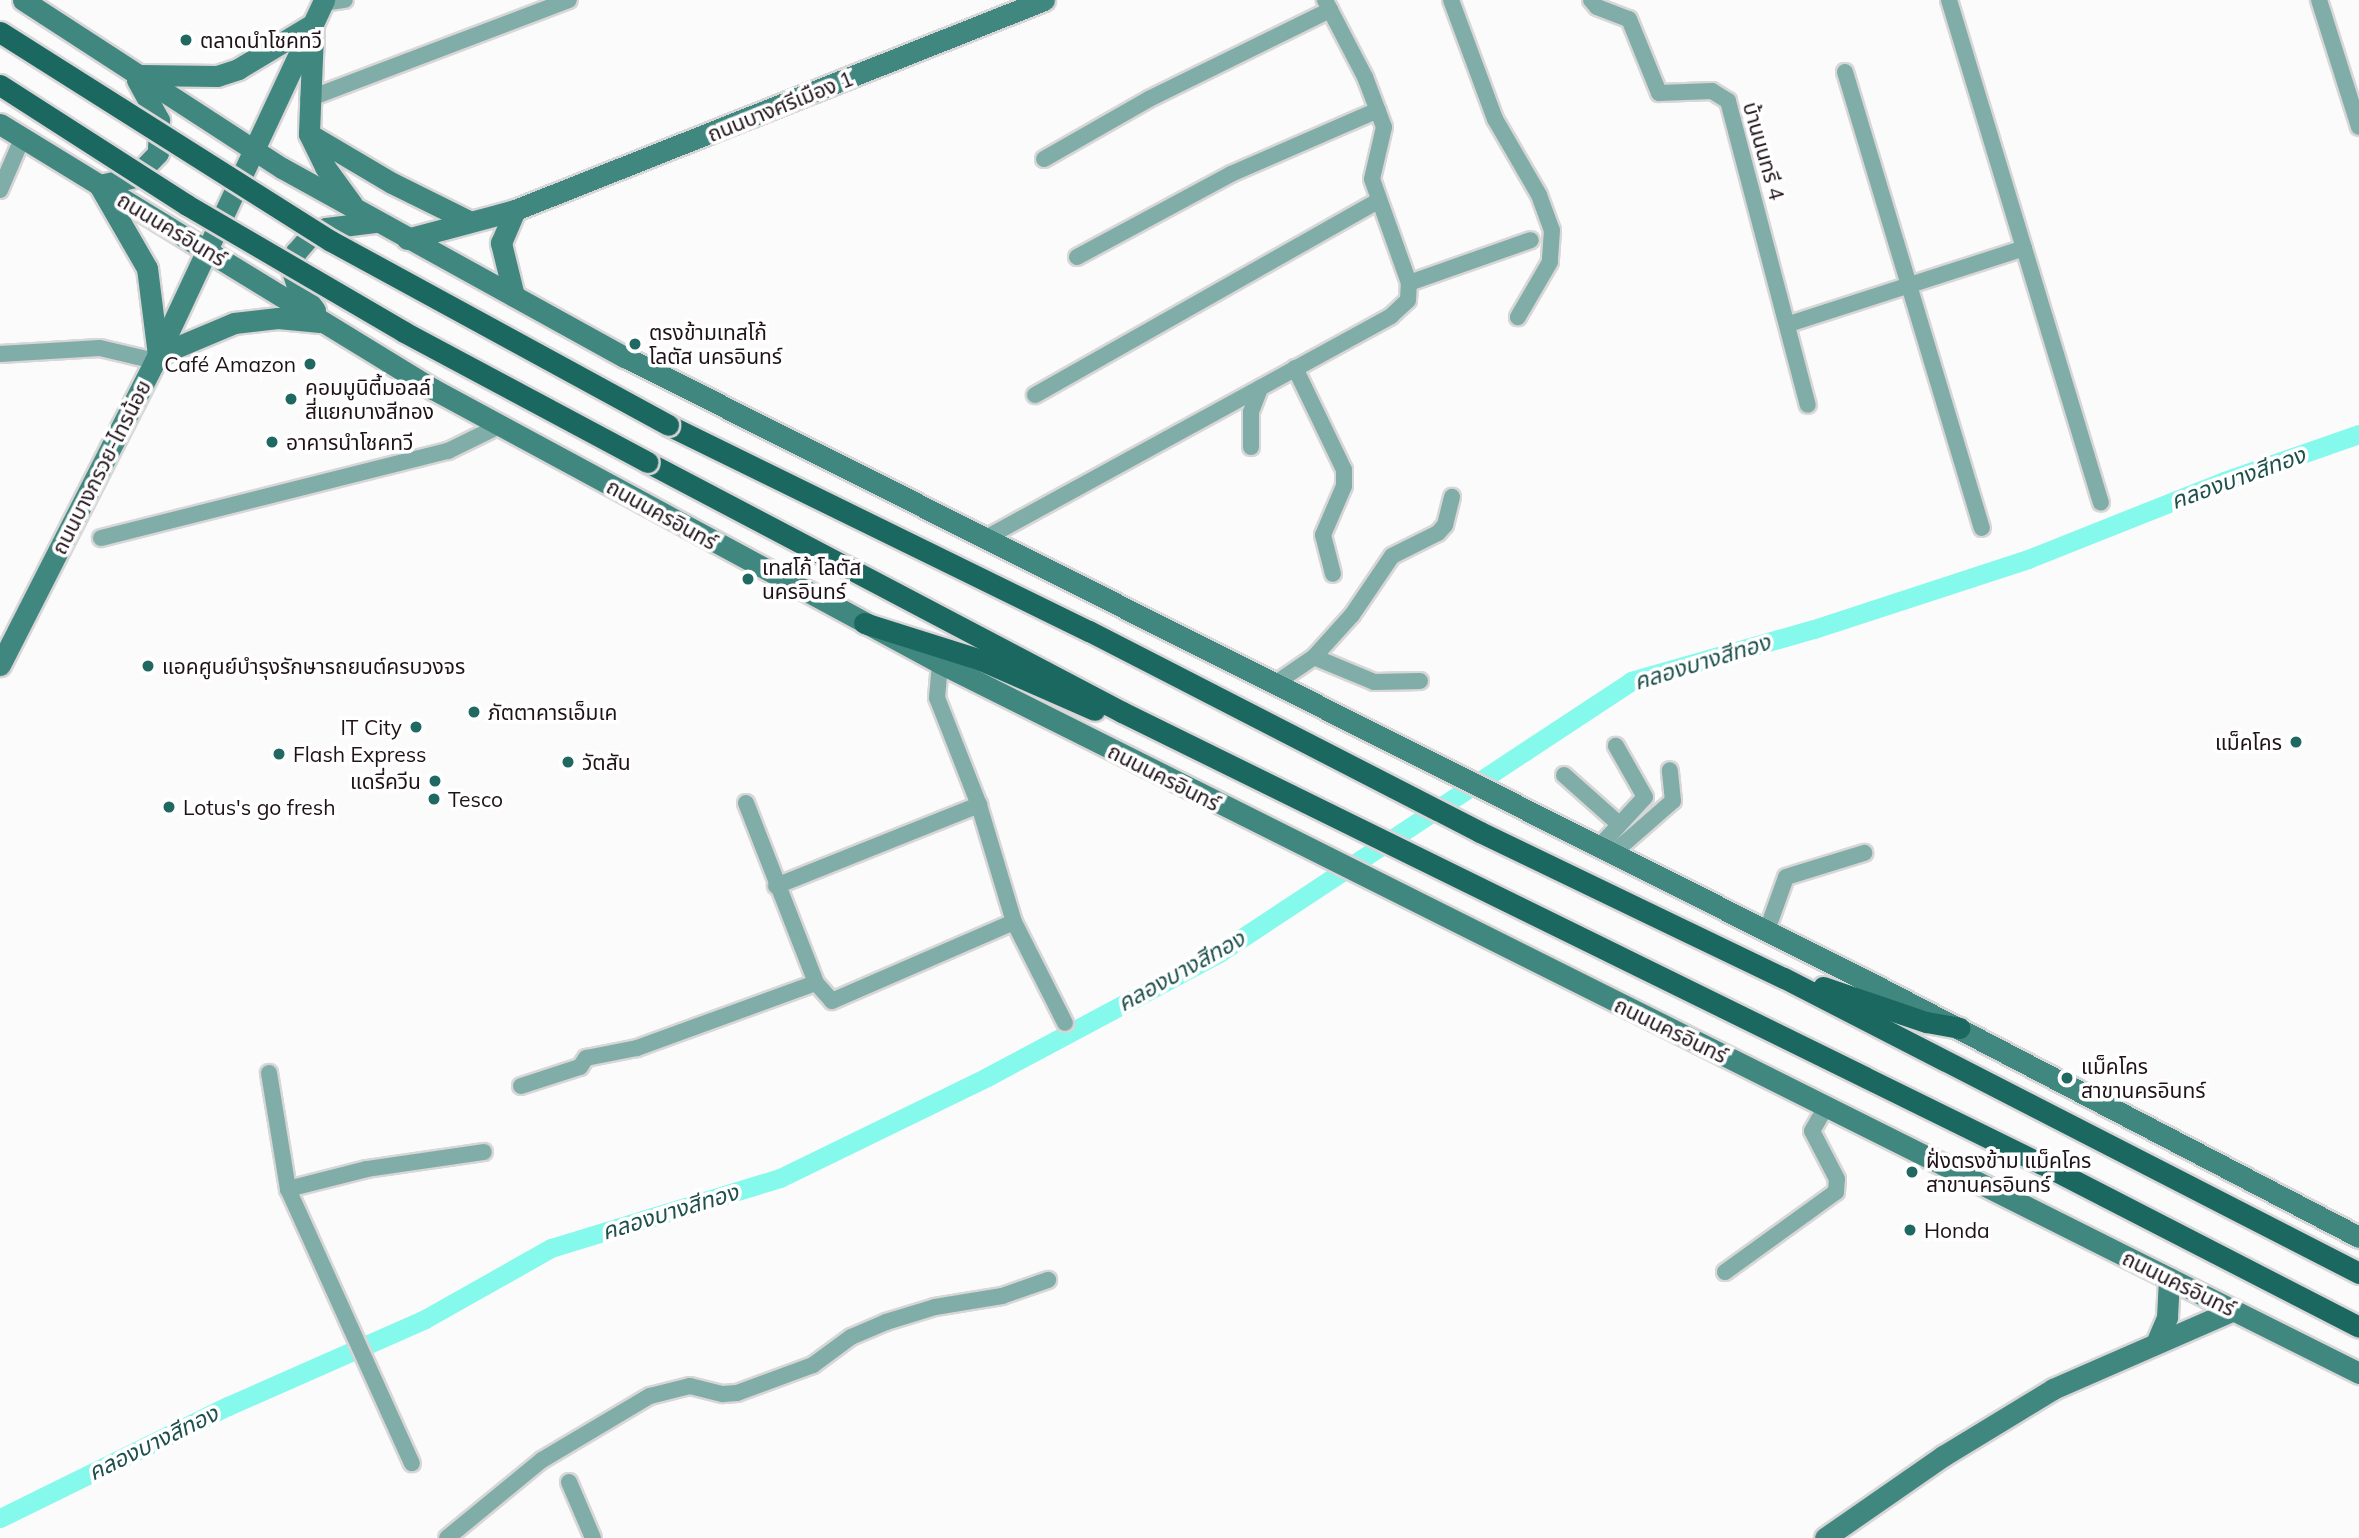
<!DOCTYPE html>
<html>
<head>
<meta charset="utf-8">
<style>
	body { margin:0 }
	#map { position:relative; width:2359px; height:1538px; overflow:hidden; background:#fbfbfb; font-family:Mulish,"Noto Sans Thai",sans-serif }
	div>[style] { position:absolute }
	.canal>* { height:19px; margin:-9.5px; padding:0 9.5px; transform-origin:9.5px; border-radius:9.5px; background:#85f9ec }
	.roads { filter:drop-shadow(2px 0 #d8d6d7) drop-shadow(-2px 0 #d8d6d7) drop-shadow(0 2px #d8d6d7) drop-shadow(0 -2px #d8d6d7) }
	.street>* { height:16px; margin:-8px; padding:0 8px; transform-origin:8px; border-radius:8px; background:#80ada7 }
	.secondary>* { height:21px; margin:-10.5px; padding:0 10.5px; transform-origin:10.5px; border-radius:10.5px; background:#3f877f }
	.primary>* { height:21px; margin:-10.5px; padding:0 10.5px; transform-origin:10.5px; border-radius:10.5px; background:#1b6861 }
	.bridges { filter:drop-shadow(2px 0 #d8d6d7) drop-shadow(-2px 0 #d8d6d7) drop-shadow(0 2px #d8d6d7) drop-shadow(0 -2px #d8d6d7) }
	.primary-bridge>* { height:21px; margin:-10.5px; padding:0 10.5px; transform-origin:10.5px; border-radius:10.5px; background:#1b6861 }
	.dots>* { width:19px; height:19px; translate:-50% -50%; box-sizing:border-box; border:4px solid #fff; border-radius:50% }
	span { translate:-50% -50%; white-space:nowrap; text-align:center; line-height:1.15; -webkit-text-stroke:7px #fff; paint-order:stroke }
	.poi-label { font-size:21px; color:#1f1219 }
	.left { translate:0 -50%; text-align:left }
	.right { translate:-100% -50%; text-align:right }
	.street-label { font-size:21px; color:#1f1219 }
	.water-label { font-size:23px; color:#1e514c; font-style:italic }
</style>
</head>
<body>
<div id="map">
	<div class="canal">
		<div style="left:0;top:1518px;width:254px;rotate:-26.2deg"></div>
		<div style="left:228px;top:1406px;width:215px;rotate:-23.8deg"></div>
		<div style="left:425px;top:1319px;width:145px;rotate:-29.4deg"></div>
		<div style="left:551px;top:1248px;width:239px;rotate:-17deg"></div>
		<div style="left:780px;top:1178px;width:230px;rotate:-26deg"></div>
		<div style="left:987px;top:1077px;width:263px;rotate:-28.1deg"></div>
		<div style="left:1219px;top:953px;width:494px;rotate:-33.4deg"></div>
		<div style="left:1631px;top:681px;width:190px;rotate:-15.9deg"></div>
		<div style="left:1814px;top:629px;width:225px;rotate:-18.1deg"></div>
		<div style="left:2028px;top:559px;width:211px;rotate:-21.7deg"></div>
		<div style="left:2224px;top:481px;width:143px;rotate:-19.2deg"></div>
	</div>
	<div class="roads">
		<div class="street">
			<div style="left:1451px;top:0;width:127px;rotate:69.7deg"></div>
			<div style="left:1495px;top:119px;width:88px;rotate:59.9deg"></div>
			<div style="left:1539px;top:195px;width:37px;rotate:70deg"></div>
			<div style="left:1552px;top:230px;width:32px;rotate:94deg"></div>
			<div style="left:1550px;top:262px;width:64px;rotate:120.2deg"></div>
			<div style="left:1591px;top:0;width:9px;rotate:49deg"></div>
			<div style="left:1597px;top:7px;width:34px;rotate:21deg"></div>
			<div style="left:1629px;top:19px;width:80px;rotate:67.9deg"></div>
			<div style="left:1659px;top:93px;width:53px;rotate:-2.2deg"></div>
			<div style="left:1712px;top:91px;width:19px;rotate:32deg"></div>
			<div style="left:1728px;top:101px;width:314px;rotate:75.3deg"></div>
			<div style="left:1949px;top:0;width:525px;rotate:73.19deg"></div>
			<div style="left:2319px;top:0;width:133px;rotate:72.5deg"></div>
			<div style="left:323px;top:3px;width:22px;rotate:-8deg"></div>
			<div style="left:1845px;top:72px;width:476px;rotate:73.3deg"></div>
			<div style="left:308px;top:99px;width:279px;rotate:-20.8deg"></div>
			<div style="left:1044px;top:159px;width:121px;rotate:-29.7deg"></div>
			<div style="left:1149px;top:99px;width:202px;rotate:-26.2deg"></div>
			<div style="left:0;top:190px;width:56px;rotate:-66.7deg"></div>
			<div style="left:1077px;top:257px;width:175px;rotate:-28.3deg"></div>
			<div style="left:1231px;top:174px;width:160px;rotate:-23.5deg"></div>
			<div style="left:1409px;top:283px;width:129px;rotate:-19.4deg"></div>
			<div style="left:1789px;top:324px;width:247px;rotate:-17.9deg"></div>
			<div style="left:0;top:354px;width:100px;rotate:-3.4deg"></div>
			<div style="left:100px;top:348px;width:57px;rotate:13.3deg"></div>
			<div style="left:1295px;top:368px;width:113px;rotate:64.3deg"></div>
			<div style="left:1344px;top:470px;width:16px;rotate:90deg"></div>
			<div style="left:1344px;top:486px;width:53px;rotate:113.2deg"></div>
			<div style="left:1323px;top:535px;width:40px;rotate:75.6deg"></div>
			<div style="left:1035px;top:395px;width:394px;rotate:-29.5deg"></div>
			<div style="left:1251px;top:447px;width:35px;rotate:-90deg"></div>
			<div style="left:1251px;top:412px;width:26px;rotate:-69deg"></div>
			<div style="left:101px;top:538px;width:358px;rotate:-14.1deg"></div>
			<div style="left:448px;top:451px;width:59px;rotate:-26.1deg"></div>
			<div style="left:984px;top:539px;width:464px;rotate:-28.7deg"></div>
			<div style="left:1391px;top:316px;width:23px;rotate:-43deg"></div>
			<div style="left:1408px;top:300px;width:17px;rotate:-87deg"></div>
			<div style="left:1409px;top:283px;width:110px;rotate:-109.6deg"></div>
			<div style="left:1372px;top:179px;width:53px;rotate:-77deg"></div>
			<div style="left:1384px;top:127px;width:53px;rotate:-110.8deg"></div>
			<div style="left:1365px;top:77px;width:87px;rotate:-117.5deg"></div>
			<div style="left:1314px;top:657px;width:65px;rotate:22.6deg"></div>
			<div style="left:1374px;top:682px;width:46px;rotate:-1.2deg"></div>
			<div style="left:1273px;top:685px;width:50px;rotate:-34.3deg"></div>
			<div style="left:1314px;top:657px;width:57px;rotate:-47.9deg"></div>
			<div style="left:1352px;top:615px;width:71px;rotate:-55.9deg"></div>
			<div style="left:1392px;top:556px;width:51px;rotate:-26.6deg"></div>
			<div style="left:1438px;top:533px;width:11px;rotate:-49deg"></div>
			<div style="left:1445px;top:525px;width:29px;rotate:-76deg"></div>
			<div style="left:1564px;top:775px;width:74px;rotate:41.7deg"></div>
			<div style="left:746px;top:803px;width:193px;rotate:68.7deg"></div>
			<div style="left:816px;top:983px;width:24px;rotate:48deg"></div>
			<div style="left:832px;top:1001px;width:198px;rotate:-23.5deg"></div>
			<div style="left:1014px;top:922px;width:122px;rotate:-106.7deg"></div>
			<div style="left:979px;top:805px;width:115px;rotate:-111.4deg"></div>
			<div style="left:937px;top:698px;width:35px;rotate:-85deg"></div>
			<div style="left:1598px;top:848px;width:69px;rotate:-47.3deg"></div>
			<div style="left:1645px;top:797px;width:59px;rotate:-119.6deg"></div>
			<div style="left:1611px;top:855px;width:82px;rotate:-41.1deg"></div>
			<div style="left:1673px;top:801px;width:31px;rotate:-96deg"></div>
			<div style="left:776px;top:886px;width:219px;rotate:-21.8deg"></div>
			<div style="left:1014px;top:922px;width:113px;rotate:63.2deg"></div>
			<div style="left:1766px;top:933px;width:59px;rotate:-70.3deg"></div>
			<div style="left:1786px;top:877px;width:82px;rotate:-17.1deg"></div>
			<div style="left:269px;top:1073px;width:118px;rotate:80.7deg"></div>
			<div style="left:288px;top:1189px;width:301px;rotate:65.7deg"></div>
			<div style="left:521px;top:1086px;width:62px;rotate:-17.9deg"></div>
			<div style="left:580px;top:1067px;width:11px;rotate:-56deg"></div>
			<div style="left:586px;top:1058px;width:52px;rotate:-11.1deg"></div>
			<div style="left:637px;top:1048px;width:190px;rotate:-20deg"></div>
			<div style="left:288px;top:1189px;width:81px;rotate:-14.2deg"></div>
			<div style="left:367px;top:1169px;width:118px;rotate:-8.3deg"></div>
			<div style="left:1725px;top:1272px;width:137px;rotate:-35.8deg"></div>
			<div style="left:1836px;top:1192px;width:13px;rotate:-86deg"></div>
			<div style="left:1837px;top:1179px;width:54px;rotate:-117.5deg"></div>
			<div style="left:1812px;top:1131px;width:28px;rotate:-60deg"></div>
			<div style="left:569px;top:1482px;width:61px;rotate:66.8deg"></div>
			<div style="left:447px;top:1538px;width:123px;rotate:-39.4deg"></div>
			<div style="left:542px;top:1460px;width:126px;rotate:-30.7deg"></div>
			<div style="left:650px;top:1396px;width:41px;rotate:-14deg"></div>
			<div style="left:690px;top:1386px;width:34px;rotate:14deg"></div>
			<div style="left:723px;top:1394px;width:14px;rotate:-4deg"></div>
			<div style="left:737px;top:1393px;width:81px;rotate:-20.2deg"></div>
			<div style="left:813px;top:1365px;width:47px;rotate:-36.4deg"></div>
			<div style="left:851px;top:1337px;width:38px;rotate:-23deg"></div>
			<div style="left:886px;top:1322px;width:51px;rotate:-17deg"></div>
			<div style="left:935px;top:1307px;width:68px;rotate:-9.3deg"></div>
			<div style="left:1002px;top:1296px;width:49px;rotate:-19.2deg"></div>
		</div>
		<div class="secondary">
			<div style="left:23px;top:0;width:309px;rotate:33deg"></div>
			<div style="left:282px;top:168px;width:392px;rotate:28.9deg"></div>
			<div style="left:625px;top:357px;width:1394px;rotate:26.68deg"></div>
			<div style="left:1871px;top:983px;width:550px;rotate:27.5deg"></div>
			<div style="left:313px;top:33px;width:101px;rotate:92.3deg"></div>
			<div style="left:309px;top:134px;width:37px;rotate:64deg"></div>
			<div style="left:325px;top:167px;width:46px;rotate:53.9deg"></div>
			<div style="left:140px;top:75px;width:77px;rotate:0.7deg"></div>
			<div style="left:217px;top:76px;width:22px;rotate:-18deg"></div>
			<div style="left:238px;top:69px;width:87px;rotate:-31deg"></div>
			<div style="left:137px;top:80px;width:46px;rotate:61.2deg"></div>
			<div style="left:159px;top:120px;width:33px;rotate:92deg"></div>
			<div style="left:158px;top:153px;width:33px;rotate:134deg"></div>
			<div style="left:135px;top:177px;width:37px;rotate:167deg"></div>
			<div style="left:99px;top:185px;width:96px;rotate:60deg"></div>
			<div style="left:147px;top:268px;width:88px;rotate:82.8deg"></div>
			<div style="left:0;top:124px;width:508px;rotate:31.47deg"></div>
			<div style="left:433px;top:389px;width:576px;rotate:28.39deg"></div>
			<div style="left:940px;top:663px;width:1587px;rotate:26.58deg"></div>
			<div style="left:309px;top:134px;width:96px;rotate:30.6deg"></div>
			<div style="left:392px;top:183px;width:86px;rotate:26.3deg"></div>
			<div style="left:407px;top:239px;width:112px;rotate:-15deg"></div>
			<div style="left:515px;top:210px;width:569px;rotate:-21.65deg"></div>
			<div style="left:514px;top:296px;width:55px;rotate:-103.8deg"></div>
			<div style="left:501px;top:243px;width:36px;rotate:-67deg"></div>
			<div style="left:315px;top:310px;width:30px;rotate:-127deg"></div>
			<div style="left:297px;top:286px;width:20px;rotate:-108deg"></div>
			<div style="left:291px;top:267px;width:16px;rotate:-72deg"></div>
			<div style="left:296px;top:252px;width:20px;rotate:-49deg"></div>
			<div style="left:309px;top:237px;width:19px;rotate:-28deg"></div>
			<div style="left:326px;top:228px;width:49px;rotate:-7deg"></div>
			<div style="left:158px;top:355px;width:82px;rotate:-22.8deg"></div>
			<div style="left:234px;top:323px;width:44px;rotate:-6.5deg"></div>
			<div style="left:278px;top:318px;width:42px;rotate:5.4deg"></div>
			<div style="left:0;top:665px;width:341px;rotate:-63deg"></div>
			<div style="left:155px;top:361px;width:399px;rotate:-64.9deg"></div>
			<div style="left:2157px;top:1341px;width:26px;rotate:-67deg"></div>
			<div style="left:2167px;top:1317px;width:39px;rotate:-87deg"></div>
			<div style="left:1825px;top:1538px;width:144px;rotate:-34.8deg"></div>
			<div style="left:1943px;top:1456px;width:129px;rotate:-31.3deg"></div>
			<div style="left:2053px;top:1389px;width:197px;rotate:-23.6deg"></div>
		</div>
		<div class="primary">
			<div style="left:668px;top:425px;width:469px;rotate:26.1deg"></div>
			<div style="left:1089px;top:631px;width:440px;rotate:27.2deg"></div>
			<div style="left:1480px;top:832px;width:337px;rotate:25.7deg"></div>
			<div style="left:1784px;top:978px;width:646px;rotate:27.16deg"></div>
			<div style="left:647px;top:462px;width:537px;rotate:27.76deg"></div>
			<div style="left:1122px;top:712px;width:1025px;rotate:26.17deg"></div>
			<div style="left:2042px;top:1164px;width:356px;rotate:27.2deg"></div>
			<div style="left:864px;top:623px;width:123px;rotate:17.5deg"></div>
			<div style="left:981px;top:660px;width:124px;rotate:23.7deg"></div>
			<div style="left:1823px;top:987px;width:109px;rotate:18.8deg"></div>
			<div style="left:1926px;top:1022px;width:34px;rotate:10deg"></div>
		</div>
	</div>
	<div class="bridges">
		<div class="primary-bridge">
			<div style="left:0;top:32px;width:391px;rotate:32.3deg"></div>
			<div style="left:331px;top:241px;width:384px;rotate:28.6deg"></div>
			<div style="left:0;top:85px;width:222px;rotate:32.7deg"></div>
			<div style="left:187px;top:205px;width:251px;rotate:30.3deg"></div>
			<div style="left:404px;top:332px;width:276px;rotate:28.1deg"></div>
		</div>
	</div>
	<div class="dots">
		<div style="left:186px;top:40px;background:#1f6962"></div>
		<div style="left:635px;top:344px;background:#1f6962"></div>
		<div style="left:310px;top:364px;background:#1f6962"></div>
		<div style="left:291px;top:399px;background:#1f6962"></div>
		<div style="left:272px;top:442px;background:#1f6962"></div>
		<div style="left:748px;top:579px;background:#1f6962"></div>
		<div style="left:148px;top:666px;background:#1f6962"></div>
		<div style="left:474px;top:712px;background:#1f6962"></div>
		<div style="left:416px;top:727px;background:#1f6962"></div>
		<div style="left:2296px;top:742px;background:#1f6962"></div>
		<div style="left:279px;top:754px;background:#1f6962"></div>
		<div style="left:568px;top:762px;background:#1f6962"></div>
		<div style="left:435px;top:781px;background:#1f6962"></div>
		<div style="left:434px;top:799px;background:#1f6962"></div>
		<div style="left:169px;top:807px;background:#1f6962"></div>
		<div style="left:2067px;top:1078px;background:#1f6962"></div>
		<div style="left:1912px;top:1172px;background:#1f6962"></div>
		<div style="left:1910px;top:1230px;background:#1f6962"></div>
	</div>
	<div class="poi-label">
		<span class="left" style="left:200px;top:40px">ตลาดนำโชคทวี</span>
		<span class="left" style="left:649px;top:344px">ตรงข้ามเทสโก้<br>โลตัส นครอินทร์</span>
		<span class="right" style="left:296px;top:364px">Café Amazon</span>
		<span class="left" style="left:305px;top:399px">คอมมูนิตี้มอลล์<br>สี่แยกบางสีทอง</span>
		<span class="left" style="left:286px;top:442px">อาคารนำโชคทวี</span>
		<span class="left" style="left:762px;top:579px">เทสโก้ โลตัส<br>นครอินทร์</span>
		<span class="left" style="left:162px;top:666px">แอคศูนย์บำรุงรักษารถยนต์ครบวงจร</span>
		<span class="left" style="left:488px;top:712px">ภัตตาคารเอ็มเค</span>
		<span class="right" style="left:402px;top:727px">IT City</span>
		<span class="right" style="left:2282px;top:742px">แม็คโคร</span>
		<span class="left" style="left:293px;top:754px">Flash Express</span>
		<span class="left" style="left:582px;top:762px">วัตสัน</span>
		<span class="right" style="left:421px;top:781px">แดรี่ควีน</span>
		<span class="left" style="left:448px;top:799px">Tesco</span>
		<span class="left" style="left:183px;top:807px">Lotus's go fresh</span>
		<span class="left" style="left:2081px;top:1078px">แม็คโคร<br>สาขานครอินทร์</span>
		<span class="left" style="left:1926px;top:1172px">ฝั่งตรงข้าม แม็คโคร<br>สาขานครอินทร์</span>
		<span class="left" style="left:1924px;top:1230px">Honda</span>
	</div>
	<div class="street-label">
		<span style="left:780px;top:106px;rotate:-22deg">ถนนบางศรีเมือง 1</span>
		<span style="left:1764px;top:151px;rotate:74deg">บ้านนนทรี 4</span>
		<span style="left:172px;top:229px;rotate:31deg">ถนนนครอินทร์</span>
		<span style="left:101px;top:467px;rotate:-63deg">ถนนบางกรวย-ไทรน้อย</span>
		<span style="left:662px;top:514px;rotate:29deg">ถนนนครอินทร์</span>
		<span style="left:1164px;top:777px;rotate:27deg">ถนนนครอินทร์</span>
		<span style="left:1671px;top:1030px;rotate:26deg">ถนนนครอินทร์</span>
		<span style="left:2179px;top:1283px;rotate:26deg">ถนนนครอินทร์</span>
	</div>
	<div class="water-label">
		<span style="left:2238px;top:478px;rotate:-20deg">คลองบางสีทอง</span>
		<span style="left:1702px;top:662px;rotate:-17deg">คลองบางสีทอง</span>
		<span style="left:1181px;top:971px;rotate:-29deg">คลองบางสีทอง</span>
		<span style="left:670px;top:1212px;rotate:-17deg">คลองบางสีทอง</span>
		<span style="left:153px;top:1443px;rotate:-26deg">คลองบางสีทอง</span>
	</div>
</div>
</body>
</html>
